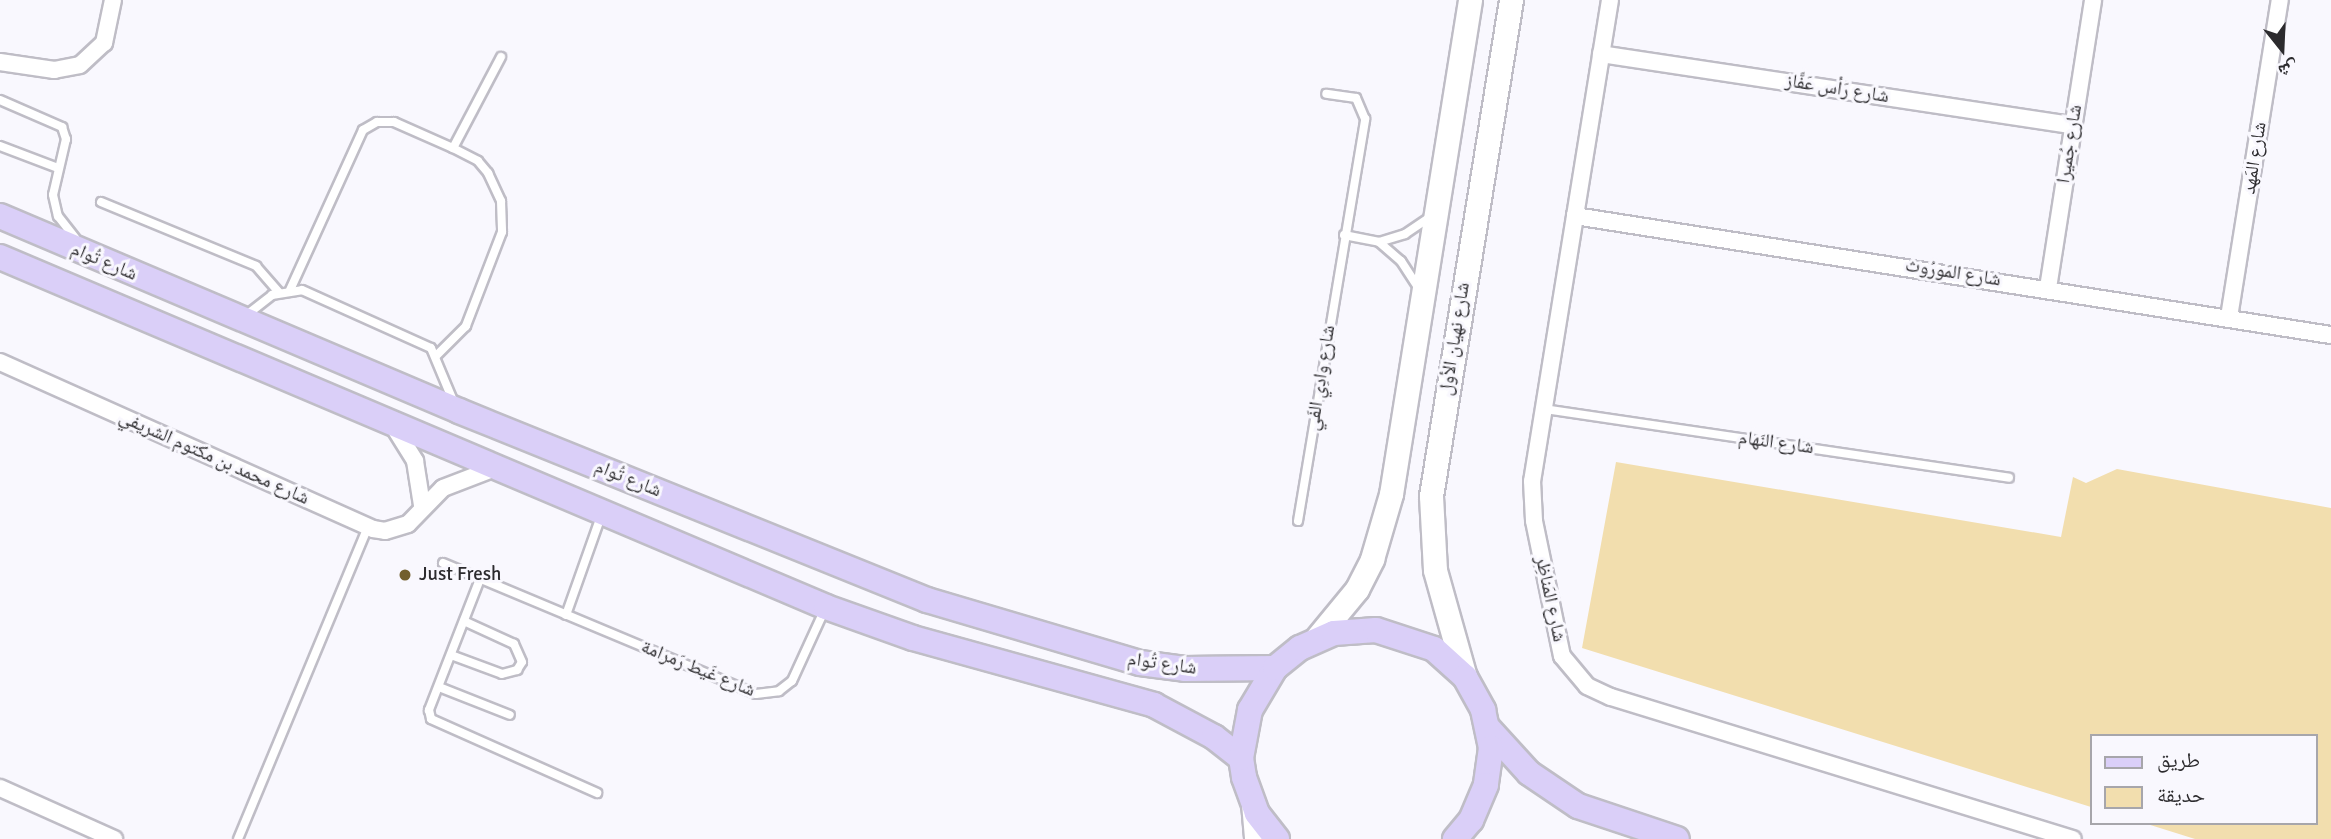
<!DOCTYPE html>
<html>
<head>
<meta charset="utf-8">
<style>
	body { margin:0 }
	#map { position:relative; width:2331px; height:839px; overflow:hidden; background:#f9f8fe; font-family:Signika,"Noto Naskh Arabic",sans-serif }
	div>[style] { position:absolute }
	.green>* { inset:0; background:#f2deae }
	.roads { filter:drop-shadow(2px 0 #bfbdc6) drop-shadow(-2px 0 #bfbdc6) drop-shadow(0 2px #bfbdc6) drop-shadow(0 -2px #bfbdc6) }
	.lane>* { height:8px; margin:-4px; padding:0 4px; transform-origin:4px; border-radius:4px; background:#fff }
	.street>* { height:16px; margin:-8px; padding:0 8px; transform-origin:8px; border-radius:8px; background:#fff }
	.secondary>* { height:23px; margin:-11.5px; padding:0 11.5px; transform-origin:11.5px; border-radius:11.5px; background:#fff }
	.primary>* { height:24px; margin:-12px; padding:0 12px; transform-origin:12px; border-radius:12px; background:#dacff8 }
	.dots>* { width:19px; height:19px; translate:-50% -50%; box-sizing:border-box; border:4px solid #f9f8fe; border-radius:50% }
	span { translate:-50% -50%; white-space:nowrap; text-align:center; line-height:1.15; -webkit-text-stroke:6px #f9f8fe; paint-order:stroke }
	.street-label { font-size:19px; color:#2c2b2e }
	.poi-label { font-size:19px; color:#2c2b2e }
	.left { translate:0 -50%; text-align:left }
	.legend { position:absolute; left:2090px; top:734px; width:228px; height:91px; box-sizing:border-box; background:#f9f8fe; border:2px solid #a7a6ab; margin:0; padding:9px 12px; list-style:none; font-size:21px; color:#2c2b2e }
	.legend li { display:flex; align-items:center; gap:14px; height:35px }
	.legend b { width:35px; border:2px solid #a7a6ab }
	.north { position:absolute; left:2247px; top:14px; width:70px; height:70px; -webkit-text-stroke:5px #f9f8fe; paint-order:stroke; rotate:162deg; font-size:19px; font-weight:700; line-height:28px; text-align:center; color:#2c2b2e }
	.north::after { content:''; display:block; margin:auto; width:24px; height:32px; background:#2c2b2e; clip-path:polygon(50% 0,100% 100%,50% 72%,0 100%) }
</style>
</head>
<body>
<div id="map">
	<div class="green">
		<div style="clip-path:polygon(1616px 462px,2061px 537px,2073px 477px,2086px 483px,2117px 469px,2331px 508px,2331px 839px,2195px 839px,2144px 823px,2315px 823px,2315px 736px,2091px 736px,2091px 807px,1582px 648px)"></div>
	</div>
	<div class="roads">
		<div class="lane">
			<div style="left:0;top:100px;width:68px;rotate:23.5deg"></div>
			<div style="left:62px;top:127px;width:13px;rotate:72deg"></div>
			<div style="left:66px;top:139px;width:57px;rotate:103.1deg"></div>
			<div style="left:53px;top:195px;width:22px;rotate:77deg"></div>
			<div style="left:58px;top:216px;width:28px;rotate:52deg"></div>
			<div style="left:0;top:146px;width:62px;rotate:20.8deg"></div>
			<div style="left:453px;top:148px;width:103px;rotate:-62.2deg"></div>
			<div style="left:101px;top:202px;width:168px;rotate:22.4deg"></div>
			<div style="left:256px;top:266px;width:35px;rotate:49deg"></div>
			<div style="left:1344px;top:235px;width:36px;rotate:11deg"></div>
			<div style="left:1379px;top:242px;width:27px;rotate:-17deg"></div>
			<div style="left:1405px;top:234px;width:29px;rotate:-34deg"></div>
			<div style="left:1379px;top:242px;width:29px;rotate:41deg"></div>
			<div style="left:1401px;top:261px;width:31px;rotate:57deg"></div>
			<div style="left:290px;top:290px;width:176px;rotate:-65.5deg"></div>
			<div style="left:363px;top:130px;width:16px;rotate:-30deg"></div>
			<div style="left:377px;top:122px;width:17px"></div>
			<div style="left:394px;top:122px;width:64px;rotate:23.8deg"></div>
			<div style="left:453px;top:148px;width:28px;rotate:27deg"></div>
			<div style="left:478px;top:161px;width:16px;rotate:50deg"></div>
			<div style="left:488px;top:173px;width:31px;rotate:65deg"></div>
			<div style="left:501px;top:201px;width:31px;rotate:88deg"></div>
			<div style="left:502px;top:232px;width:101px;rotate:111deg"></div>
			<div style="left:466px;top:326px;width:42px;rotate:135deg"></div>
			<div style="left:244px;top:317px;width:36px;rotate:-38deg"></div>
			<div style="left:272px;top:295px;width:30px;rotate:-9deg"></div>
			<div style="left:302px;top:290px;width:141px;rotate:24.2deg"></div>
			<div style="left:431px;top:348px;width:60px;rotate:67.3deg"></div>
			<div style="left:1544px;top:409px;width:470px;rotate:8.4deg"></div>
			<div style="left:1298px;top:521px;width:408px;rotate:-80.5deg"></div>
			<div style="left:1365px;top:119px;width:23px;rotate:-113deg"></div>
			<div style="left:1356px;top:98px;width:30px;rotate:-172deg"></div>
			<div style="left:443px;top:563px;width:339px;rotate:22.7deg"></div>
			<div style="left:756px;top:694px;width:23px;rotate:-7deg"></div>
			<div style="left:779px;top:691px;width:16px;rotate:-38deg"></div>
			<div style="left:792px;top:681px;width:79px;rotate:-65.4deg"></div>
			<div style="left:480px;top:579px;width:141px;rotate:111.3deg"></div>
			<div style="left:429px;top:710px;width:9px;rotate:77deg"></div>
			<div style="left:431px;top:719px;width:182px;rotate:24deg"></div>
			<div style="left:566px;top:615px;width:105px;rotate:-70.5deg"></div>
			<div style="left:451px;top:655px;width:54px;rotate:20.4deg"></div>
			<div style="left:502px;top:674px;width:16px;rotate:-15deg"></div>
			<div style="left:517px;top:670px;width:9px;rotate:-58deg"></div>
			<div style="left:522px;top:662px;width:20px;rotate:-114deg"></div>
			<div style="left:514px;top:644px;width:55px;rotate:-155.3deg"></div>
			<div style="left:439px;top:687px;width:76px;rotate:21.5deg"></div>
			<div style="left:238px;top:839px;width:338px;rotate:-67.4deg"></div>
		</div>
		<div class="street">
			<div style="left:1610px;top:0;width:487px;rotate:99.2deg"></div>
			<div style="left:1532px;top:481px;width:40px;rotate:87.1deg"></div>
			<div style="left:1534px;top:521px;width:138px;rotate:78.3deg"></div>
			<div style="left:1562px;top:656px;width:39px;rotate:50deg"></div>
			<div style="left:1587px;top:686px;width:26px;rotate:25deg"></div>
			<div style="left:1611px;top:697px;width:483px;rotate:17.1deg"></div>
			<div style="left:1601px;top:54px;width:477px;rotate:8.6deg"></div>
			<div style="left:0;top:62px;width:55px;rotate:8.4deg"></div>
			<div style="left:54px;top:70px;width:26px;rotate:-11deg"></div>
			<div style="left:80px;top:65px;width:33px;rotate:-43deg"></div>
			<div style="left:104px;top:43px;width:44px;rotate:-78.2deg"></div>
			<div style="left:1575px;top:216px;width:765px;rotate:8.95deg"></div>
			<div style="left:2048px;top:288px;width:291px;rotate:-81.1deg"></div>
			<div style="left:2229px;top:317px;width:321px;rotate:-80.9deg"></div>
			<div style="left:0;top:362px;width:409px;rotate:24.1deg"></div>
			<div style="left:373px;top:529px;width:12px;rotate:9deg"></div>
			<div style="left:385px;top:531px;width:24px;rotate:-17deg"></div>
			<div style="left:408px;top:524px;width:50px;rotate:-45.8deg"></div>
			<div style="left:443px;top:488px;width:56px;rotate:-21deg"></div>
			<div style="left:394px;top:427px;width:40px;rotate:58deg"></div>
			<div style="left:415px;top:461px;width:45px;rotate:81deg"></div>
			<div style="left:0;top:788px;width:125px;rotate:24.1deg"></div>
		</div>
		<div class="secondary">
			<div style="left:1315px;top:640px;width:66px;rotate:-50.5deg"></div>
			<div style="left:1357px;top:589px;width:34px;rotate:-63deg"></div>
			<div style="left:1372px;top:559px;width:68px;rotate:-73.7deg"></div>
			<div style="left:1391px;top:494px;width:500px;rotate:-80.91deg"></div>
			<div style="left:1465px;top:677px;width:111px;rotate:-105.7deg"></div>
			<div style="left:1435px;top:570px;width:74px;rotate:-93.1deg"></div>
			<div style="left:1431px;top:496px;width:502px;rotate:-80.84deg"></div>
			<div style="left:1253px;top:803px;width:36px;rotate:85deg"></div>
		</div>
		<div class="primary">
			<div style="left:0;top:216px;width:499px;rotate:23deg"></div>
			<div style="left:459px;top:411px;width:505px;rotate:21.99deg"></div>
			<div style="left:927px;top:600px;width:222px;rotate:16.5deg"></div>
			<div style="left:1140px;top:663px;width:45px;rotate:7.6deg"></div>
			<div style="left:1185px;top:669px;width:90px;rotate:-0.6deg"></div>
			<div style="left:0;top:257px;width:897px;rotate:22.96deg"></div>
			<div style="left:826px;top:607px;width:92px;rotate:19.6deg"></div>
			<div style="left:913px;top:638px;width:250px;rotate:15.5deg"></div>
			<div style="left:1154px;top:705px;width:68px;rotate:28.1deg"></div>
			<div style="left:1214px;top:737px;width:34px;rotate:38deg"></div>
			<div style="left:1489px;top:729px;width:59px;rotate:47.7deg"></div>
			<div style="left:1529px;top:773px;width:59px;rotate:34deg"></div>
			<div style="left:1578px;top:806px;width:104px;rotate:18.4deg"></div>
			<div style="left:1277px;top:839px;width:33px;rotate:-128deg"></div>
			<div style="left:1257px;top:813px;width:38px;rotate:-110deg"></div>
			<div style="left:1244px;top:777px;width:19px;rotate:-99deg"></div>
			<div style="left:1241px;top:758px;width:49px;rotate:-79.4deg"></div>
			<div style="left:1250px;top:710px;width:49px;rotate:-59.2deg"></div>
			<div style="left:1275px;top:668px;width:32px;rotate:-39deg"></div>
			<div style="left:1300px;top:648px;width:37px;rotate:-24deg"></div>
			<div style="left:1334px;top:633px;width:42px;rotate:-4.1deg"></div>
			<div style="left:1376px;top:630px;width:61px;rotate:18.1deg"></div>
			<div style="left:1434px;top:649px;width:42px;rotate:42.1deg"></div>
			<div style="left:1465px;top:677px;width:38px;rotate:61deg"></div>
			<div style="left:1483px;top:710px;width:39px;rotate:78deg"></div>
			<div style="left:1491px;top:748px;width:37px;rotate:98deg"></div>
			<div style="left:1486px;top:785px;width:38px;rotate:113deg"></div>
			<div style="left:1471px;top:820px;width:25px;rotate:130deg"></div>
		</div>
	</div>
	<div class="dots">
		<div style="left:405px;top:575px;background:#725f2d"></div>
	</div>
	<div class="street-label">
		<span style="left:1837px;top:89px;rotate:9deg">شارع رَأس عَفَّاز</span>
		<span style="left:2070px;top:144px;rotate:-81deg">شارع جُميرا</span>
		<span style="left:2255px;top:158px;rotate:-81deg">شارع المَهد</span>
		<span style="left:104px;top:262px;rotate:23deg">شارع تُوام</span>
		<span style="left:1953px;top:273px;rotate:9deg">شارع المَورُوث</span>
		<span style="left:1455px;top:339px;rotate:-81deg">شارع نهيان الأول</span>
		<span style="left:1321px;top:378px;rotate:-81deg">شارع وادِي الفَي</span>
		<span style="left:1776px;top:443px;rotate:8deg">شارع النَهام</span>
		<span style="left:214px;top:458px;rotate:24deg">شارع محمد بن مكتوم الشريفي</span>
		<span style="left:628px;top:479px;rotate:22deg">شارع تُوام</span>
		<span style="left:1550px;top:599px;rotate:78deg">شارع المَناظِر</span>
		<span style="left:1162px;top:664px;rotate:8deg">شارع تُوام</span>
		<span style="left:698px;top:669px;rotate:22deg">شارع غَيط رَمرامة</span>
	</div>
	<div class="poi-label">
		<span class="left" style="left:419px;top:575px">Just Fresh</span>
	</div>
	<ul class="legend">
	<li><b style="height:9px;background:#dacff8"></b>طريق</li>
	<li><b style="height:19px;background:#f2deae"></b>حديقة</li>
	</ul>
	<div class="north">ش</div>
</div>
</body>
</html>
